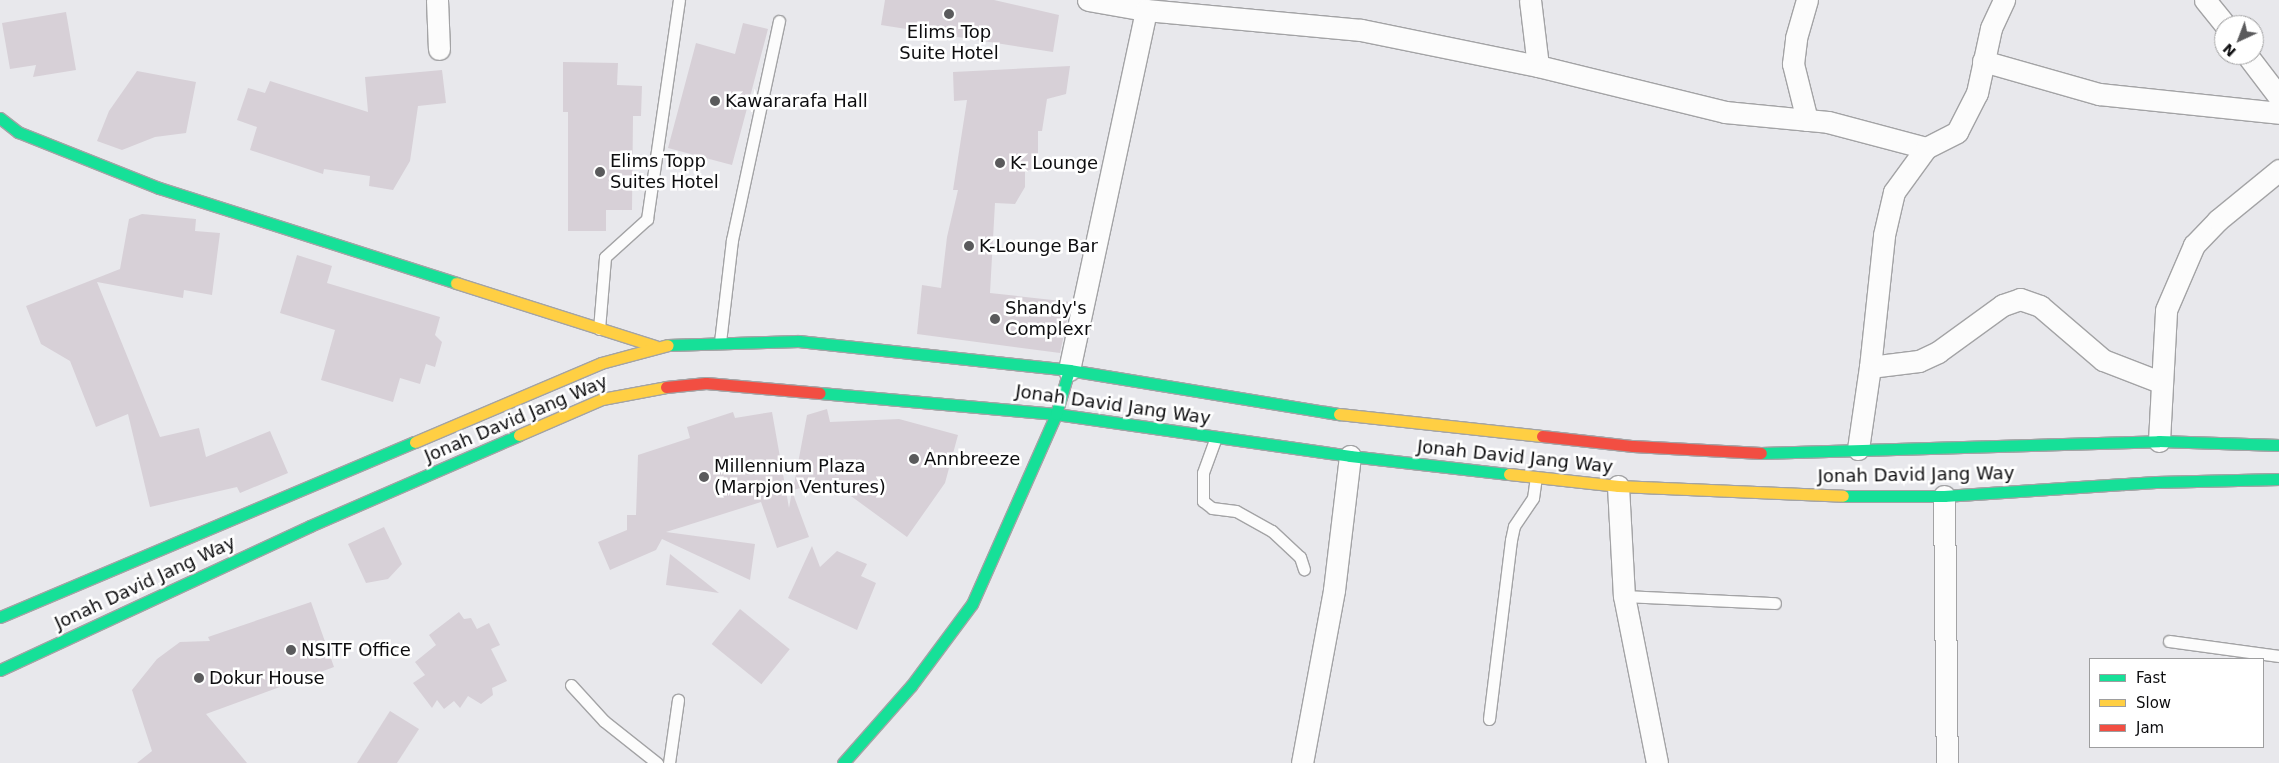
<!DOCTYPE html>
<html>
<head>
<meta charset="utf-8">
<style>
	body { margin:0 }
	#map { position:relative; width:2279px; height:763px; overflow:hidden; background:#e8e8ec; font-family:"DejaVu Sans",sans-serif }
	div>[style] { position:absolute }
	.building>* { inset:0; background:#d7d0d7; transform-origin:0 0 }
	.roads { filter:drop-shadow(1px 0 #a3a3a5) drop-shadow(-1px 0 #a3a3a5) drop-shadow(0 1px #a3a3a5) drop-shadow(0 -1px #a3a3a5) }
	.lane>* { height:11px; margin:-5.5px; padding:0 5.5px; transform-origin:5.5px; border-radius:5.5px; background:#fcfcfc }
	.street>* { height:21px; margin:-10.5px; padding:0 10.5px; transform-origin:10.5px; border-radius:10.5px; background:#fcfcfc }
	.fast>* { height:11px; margin:-5.5px; padding:0 5.5px; transform-origin:5.5px; border-radius:5.5px; background:#16e098 }
	.slow>* { height:11px; margin:-5.5px; padding:0 5.5px; transform-origin:5.5px; border-radius:5.5px; background:#ffcf43 }
	.jam>* { height:11px; margin:-5.5px; padding:0 5.5px; transform-origin:5.5px; border-radius:5.5px; background:#f24e42 }
	.dots>* { width:14px; height:14px; translate:-50% -50%; box-sizing:border-box; border:2px solid #fff; border-radius:50% }
	span { translate:-50% -50%; white-space:nowrap; text-align:center; line-height:1.15; -webkit-text-stroke:5px #fff; paint-order:stroke }
	.poi-label { font-size:18px; color:#0d0d0f }
	.left { translate:0 -50%; text-align:left }
	.street-label { font-size:18px; color:#0d0d0f }
	.legend { position:absolute; left:2089px; top:658px; width:175px; height:90px; box-sizing:border-box; background:#fff; border:1px solid #9e9e9f; margin:0; padding:6px 9px; list-style:none; font-size:15px; color:#0d0d0f }
	.legend li { display:flex; align-items:center; gap:10px; height:25px }
	.legend b { width:25px; border:1px solid #9e9e9f }
	.north { position:absolute; left:2214px; top:15px; width:50px; height:50px; box-sizing:border-box; background:#fff; border:1px solid #9e9e9f; border-radius:50%; rotate:223deg; font-size:14px; font-weight:700; line-height:20px; text-align:center; color:#0d0d0f }
	.north::after { content:''; display:block; margin:auto; width:18px; height:22px; background:#5a5a5c; clip-path:polygon(50% 0,100% 100%,50% 72%,0 100%) }
</style>
</head>
<body>
<div id="map">
	<div class="building">
		<div style="clip-path:polygon(885px 0,994px 0,1059px 15px,1053px 52px,881px 25px)"></div>
		<div style="clip-path:polygon(66px 12px,76px 70px,33px 77px,36px 65px,10px 69px,2px 23px)"></div>
		<div style="clip-path:polygon(743px 23px,768px 29px,732px 165px,668px 148px,696px 43px,735px 54px)"></div>
		<div style="clip-path:polygon(563px 62px,618px 63px,617px 85px,642px 86px,641px 116px,633px 116px,632px 210px,606px 210px,606px 231px,568px 231px,568px 112px,563px 112px)"></div>
		<div style="clip-path:polygon(1070px 66px,1066px 94px,1047px 99px,1042px 131px,1038px 131px,1038px 166px,1025px 172px,1025px 187px,1015px 204px,995px 203px,990px 293px,1071px 302px,1060px 353px,917px 334px,922px 285px,941px 288px,947px 237px,958px 190px,953px 190px,967px 100px,954px 101px,953px 72px)"></div>
		<div style="clip-path:polygon(442px 70px,446px 103px,418px 106px,410px 161px,393px 190px,369px 186px,370px 176px,324px 169px,323px 174px,250px 150px,257px 127px,237px 120px,248px 88px,265px 93px,270px 81px,368px 112px,365px 77px)"></div>
		<div style="clip-path:polygon(137px 71px,196px 82px,186px 133px,155px 137px,122px 150px,97px 141px,109px 111px)"></div>
		<div style="clip-path:polygon(142px 214px,196px 219px,195px 231px,220px 233px,212px 295px,184px 290px,183px 298px,97px 282px,160px 437px,199px 428px,206px 457px,270px 431px,288px 473px,240px 493px,237px 487px,150px 507px,128px 414px,96px 427px,70px 361px,41px 344px,26px 306px,120px 269px,129px 219px)"></div>
		<div style="clip-path:polygon(297px 255px,332px 266px,327px 283px,440px 317px,435px 335px,442px 342px,435px 367px,426px 364px,420px 384px,400px 378px,393px 402px,321px 380px,335px 330px,280px 313px)"></div>
		<div style="clip-path:polygon(827px 409px,830px 422px,899px 419px,958px 435px,945px 483px,907px 537px,829px 480px,793px 490px,807px 415px)"></div>
		<div style="clip-path:polygon(733px 412px,735px 418px,772px 412px,789px 508px,792px 491px,809px 537px,777px 548px,761px 502px,666px 532px,755px 544px,750px 580px,662px 539px,656px 550px,610px 570px,598px 542px,627px 530px,627px 515px,636px 515px,638px 455px,690px 438px,687px 427px)"></div>
		<div style="clip-path:polygon(384px 527px,402px 564px,388px 579px,366px 583px,348px 544px)"></div>
		<div style="clip-path:polygon(812px 546px,820px 567px,837px 551px,867px 564px,861px 576px,876px 583px,857px 630px,788px 598px)"></div>
		<div style="clip-path:polygon(670px 554px,719px 593px,666px 585px)"></div>
		<div style="clip-path:polygon(311px 602px,334px 667px,206px 714px,247px 763px,137px 763px,152px 751px,132px 690px,157px 659px,180px 642px,210px 641px,208px 637px)"></div>
		<div style="left:740px;top:609px;width:64px;height:45px;rotate:39deg"></div>
		<div style="clip-path:polygon(459px 612px,464px 619px,471px 618px,477px 629px,489px 623px,500px 645px,491px 649px,507px 681px,492px 688px,493px 695px,481px 704px,468px 696px,460px 708px,454px 701px,444px 709px,437px 700px,432px 708px,413px 683px,425px 675px,415px 662px,436px 645px,429px 635px)"></div>
		<div style="clip-path:polygon(390px 711px,419px 729px,397px 763px,357px 763px)"></div>
	</div>
	<div class="roads">
		<div class="lane">
			<div style="left:599px;top:329px;width:72px;rotate:-85.2deg"></div>
			<div style="left:605px;top:257px;width:57px;rotate:-42.1deg"></div>
			<div style="left:647px;top:219px;width:221px;rotate:-81.7deg"></div>
			<div style="left:720px;top:342px;width:103px;rotate:-83.3deg"></div>
			<div style="left:732px;top:240px;width:224px;rotate:-77.9deg"></div>
			<div style="left:1216px;top:437px;width:38px;rotate:110deg"></div>
			<div style="left:1203px;top:473px;width:28px;rotate:90deg"></div>
			<div style="left:1203px;top:501px;width:11px;rotate:38deg"></div>
			<div style="left:1212px;top:508px;width:24px;rotate:7deg"></div>
			<div style="left:1236px;top:511px;width:41px;rotate:29.1deg"></div>
			<div style="left:1272px;top:531px;width:38px;rotate:43deg"></div>
			<div style="left:1300px;top:557px;width:13px;rotate:72deg"></div>
			<div style="left:1624px;top:596px;width:151px;rotate:2.7deg"></div>
			<div style="left:2169px;top:641px;width:111px;rotate:7.8deg"></div>
			<div style="left:571px;top:685px;width:49px;rotate:47.5deg"></div>
			<div style="left:604px;top:721px;width:68px;rotate:38.4deg"></div>
			<div style="left:1489px;top:719px;width:180px;rotate:-83deg"></div>
			<div style="left:1511px;top:540px;width:14px;rotate:-78deg"></div>
			<div style="left:1514px;top:526px;width:34px;rotate:-56deg"></div>
			<div style="left:1533px;top:498px;width:21px;rotate:-82deg"></div>
			<div style="left:669px;top:763px;width:64px;rotate:-81.9deg"></div>
		</div>
		<div class="street">
			<div style="left:437px;top:0;width:49px;rotate:87.7deg"></div>
			<div style="left:1088px;top:0;width:59px;rotate:9.8deg"></div>
			<div style="left:1146px;top:10px;width:216px;rotate:5.3deg"></div>
			<div style="left:1361px;top:30px;width:181px;rotate:11.5deg"></div>
			<div style="left:1538px;top:66px;width:193px;rotate:13.8deg"></div>
			<div style="left:1725px;top:112px;width:103px;rotate:5.5deg"></div>
			<div style="left:1828px;top:122px;width:101px;rotate:14.9deg"></div>
			<div style="left:1530px;top:0;width:66px;rotate:83.1deg"></div>
			<div style="left:2205px;top:0;width:32px;rotate:51deg"></div>
			<div style="left:2247px;top:55px;width:53px;rotate:52.7deg"></div>
			<div style="left:1983px;top:61px;width:121px;rotate:15.9deg"></div>
			<div style="left:2099px;top:94px;width:181px;rotate:6deg"></div>
			<div style="left:1807px;top:120px;width:58px;rotate:-104deg"></div>
			<div style="left:1793px;top:64px;width:26px;rotate:-83deg"></div>
			<div style="left:1796px;top:38px;width:40px;rotate:-74deg"></div>
			<div style="left:1870px;top:367px;width:49px;rotate:-7deg"></div>
			<div style="left:1919px;top:361px;width:21px;rotate:-25deg"></div>
			<div style="left:1938px;top:352px;width:80px;rotate:-35.9deg"></div>
			<div style="left:2003px;top:305px;width:18px;rotate:-19deg"></div>
			<div style="left:2020px;top:299px;width:21px;rotate:19deg"></div>
			<div style="left:2040px;top:306px;width:83px;rotate:40.6deg"></div>
			<div style="left:2103px;top:360px;width:61px;rotate:21.1deg"></div>
			<div style="left:1069px;top:370px;width:368px;rotate:-77.9deg"></div>
			<div style="left:2159px;top:441px;width:131px;rotate:-86.9deg"></div>
			<div style="left:2166px;top:310px;width:71px;rotate:-66.7deg"></div>
			<div style="left:2194px;top:245px;width:35px;rotate:-46deg"></div>
			<div style="left:2218px;top:220px;width:79px;rotate:-39.3deg"></div>
			<div style="left:1858px;top:449px;width:83px;rotate:-81.7deg"></div>
			<div style="left:1870px;top:367px;width:133px;rotate:-83.9deg"></div>
			<div style="left:1884px;top:235px;width:44px;rotate:-76.9deg"></div>
			<div style="left:1894px;top:192px;width:54px;rotate:-54deg"></div>
			<div style="left:1926px;top:148px;width:35px;rotate:-27deg"></div>
			<div style="left:1957px;top:132px;width:44px;rotate:-62.9deg"></div>
			<div style="left:1977px;top:93px;width:66px;rotate:-77.8deg"></div>
			<div style="left:1991px;top:28px;width:31px;rotate:-65deg"></div>
			<div style="left:1618px;top:486px;width:110px;rotate:86.9deg"></div>
			<div style="left:1624px;top:596px;width:170px;rotate:78.8deg"></div>
			<div style="left:1944px;top:496px;width:267px;rotate:89.4deg"></div>
			<div style="left:1302px;top:763px;width:176px;rotate:-79.5deg"></div>
			<div style="left:1334px;top:590px;width:135px;rotate:-83.2deg"></div>
		</div>
		<div class="fast">
			<div style="left:0;top:118px;width:23px;rotate:38deg"></div>
			<div style="left:18px;top:132px;width:152px;rotate:21.7deg"></div>
			<div style="left:159px;top:188px;width:312px;rotate:17.7deg"></div>
			<div style="left:668px;top:345px;width:131px;rotate:-1.7deg"></div>
			<div style="left:799px;top:341px;width:272px;rotate:6.1deg"></div>
			<div style="left:1069px;top:370px;width:274px;rotate:9.3deg"></div>
			<div style="left:820px;top:393px;width:237px;rotate:5.1deg"></div>
			<div style="left:1056px;top:414px;width:297px;rotate:8.1deg"></div>
			<div style="left:1350px;top:456px;width:160px;rotate:6.5deg"></div>
			<div style="left:1761px;top:453px;width:398px;rotate:-1.7deg"></div>
			<div style="left:2159px;top:441px;width:120px;rotate:1.9deg"></div>
			<div style="left:1843px;top:496px;width:101px"></div>
			<div style="left:1944px;top:496px;width:212px;rotate:-3.8deg"></div>
			<div style="left:2156px;top:482px;width:123px;rotate:-1.4deg"></div>
			<div style="left:0;top:617px;width:450px;rotate:-22.9deg"></div>
			<div style="left:0;top:670px;width:342px;rotate:-24.9deg"></div>
			<div style="left:310px;top:526px;width:228px;rotate:-23.5deg"></div>
			<div style="left:843px;top:763px;width:103px;rotate:-48.6deg"></div>
			<div style="left:911px;top:686px;width:102px;rotate:-53.4deg"></div>
			<div style="left:972px;top:604px;width:208px;rotate:-66.1deg"></div>
			<div style="left:1056px;top:414px;width:46px;rotate:-73.5deg"></div>
		</div>
		<div class="slow">
			<div style="left:456px;top:283px;width:209px;rotate:17.6deg"></div>
			<div style="left:1339px;top:414px;width:204px;rotate:6.2deg"></div>
			<div style="left:519px;top:435px;width:90px;rotate:-23.4deg"></div>
			<div style="left:602px;top:399px;width:65px;rotate:-10.6deg"></div>
			<div style="left:415px;top:442px;width:202px;rotate:-23deg"></div>
			<div style="left:601px;top:363px;width:69px;rotate:-15deg"></div>
			<div style="left:1509px;top:474px;width:110px;rotate:6.3deg"></div>
			<div style="left:1618px;top:486px;width:225px;rotate:2.5deg"></div>
		</div>
		<div class="jam">
			<div style="left:666px;top:387px;width:40px;rotate:-5.7deg"></div>
			<div style="left:706px;top:383px;width:114px;rotate:5deg"></div>
			<div style="left:1542px;top:436px;width:92px;rotate:6.3deg"></div>
			<div style="left:1633px;top:446px;width:128px;rotate:3.1deg"></div>
		</div>
	</div>
	<div class="dots">
		<div style="left:949px;top:14px;background:#5a5a5c"></div>
		<div style="left:715px;top:101px;background:#5a5a5c"></div>
		<div style="left:1000px;top:163px;background:#5a5a5c"></div>
		<div style="left:600px;top:172px;background:#5a5a5c"></div>
		<div style="left:969px;top:246px;background:#5a5a5c"></div>
		<div style="left:995px;top:319px;background:#5a5a5c"></div>
		<div style="left:914px;top:459px;background:#5a5a5c"></div>
		<div style="left:704px;top:477px;background:#5a5a5c"></div>
		<div style="left:291px;top:650px;background:#5a5a5c"></div>
		<div style="left:199px;top:678px;background:#5a5a5c"></div>
	</div>
	<div class="poi-label">
		<span style="left:949px;top:43px">Elims Top<br>Suite Hotel</span>
		<span class="left" style="left:725px;top:101px">Kawararafa Hall</span>
		<span class="left" style="left:610px;top:172px">Elims Topp<br>Suites Hotel</span>
		<span class="left" style="left:1010px;top:163px">K- Lounge</span>
		<span class="left" style="left:979px;top:246px">K-Lounge Bar</span>
		<span class="left" style="left:1005px;top:319px">Shandy's<br>Complexr</span>
		<span class="left" style="left:924px;top:459px">Annbreeze</span>
		<span class="left" style="left:714px;top:477px">Millennium Plaza<br>(Marpjon Ventures)</span>
		<span class="left" style="left:301px;top:650px">NSITF Office</span>
		<span class="left" style="left:209px;top:678px">Dokur House</span>
	</div>
	<div class="street-label">
		<span style="left:1113px;top:405px;rotate:8deg">Jonah David Jang Way</span>
		<span style="left:516px;top:419px;rotate:-23deg">Jonah David Jang Way</span>
		<span style="left:1515px;top:457px;rotate:6deg">Jonah David Jang Way</span>
		<span style="left:1916px;top:475px;rotate:-1deg">Jonah David Jang Way</span>
		<span style="left:145px;top:583px;rotate:-25deg">Jonah David Jang Way</span>
	</div>
	<ul class="legend">
	<li><b style="height:6px;background:#16e098"></b>Fast</li>
	<li><b style="height:6px;background:#ffcf43"></b>Slow</li>
	<li><b style="height:6px;background:#f24e42"></b>Jam</li>
	</ul>
	<div class="north">N</div>
</div>
</body>
</html>
